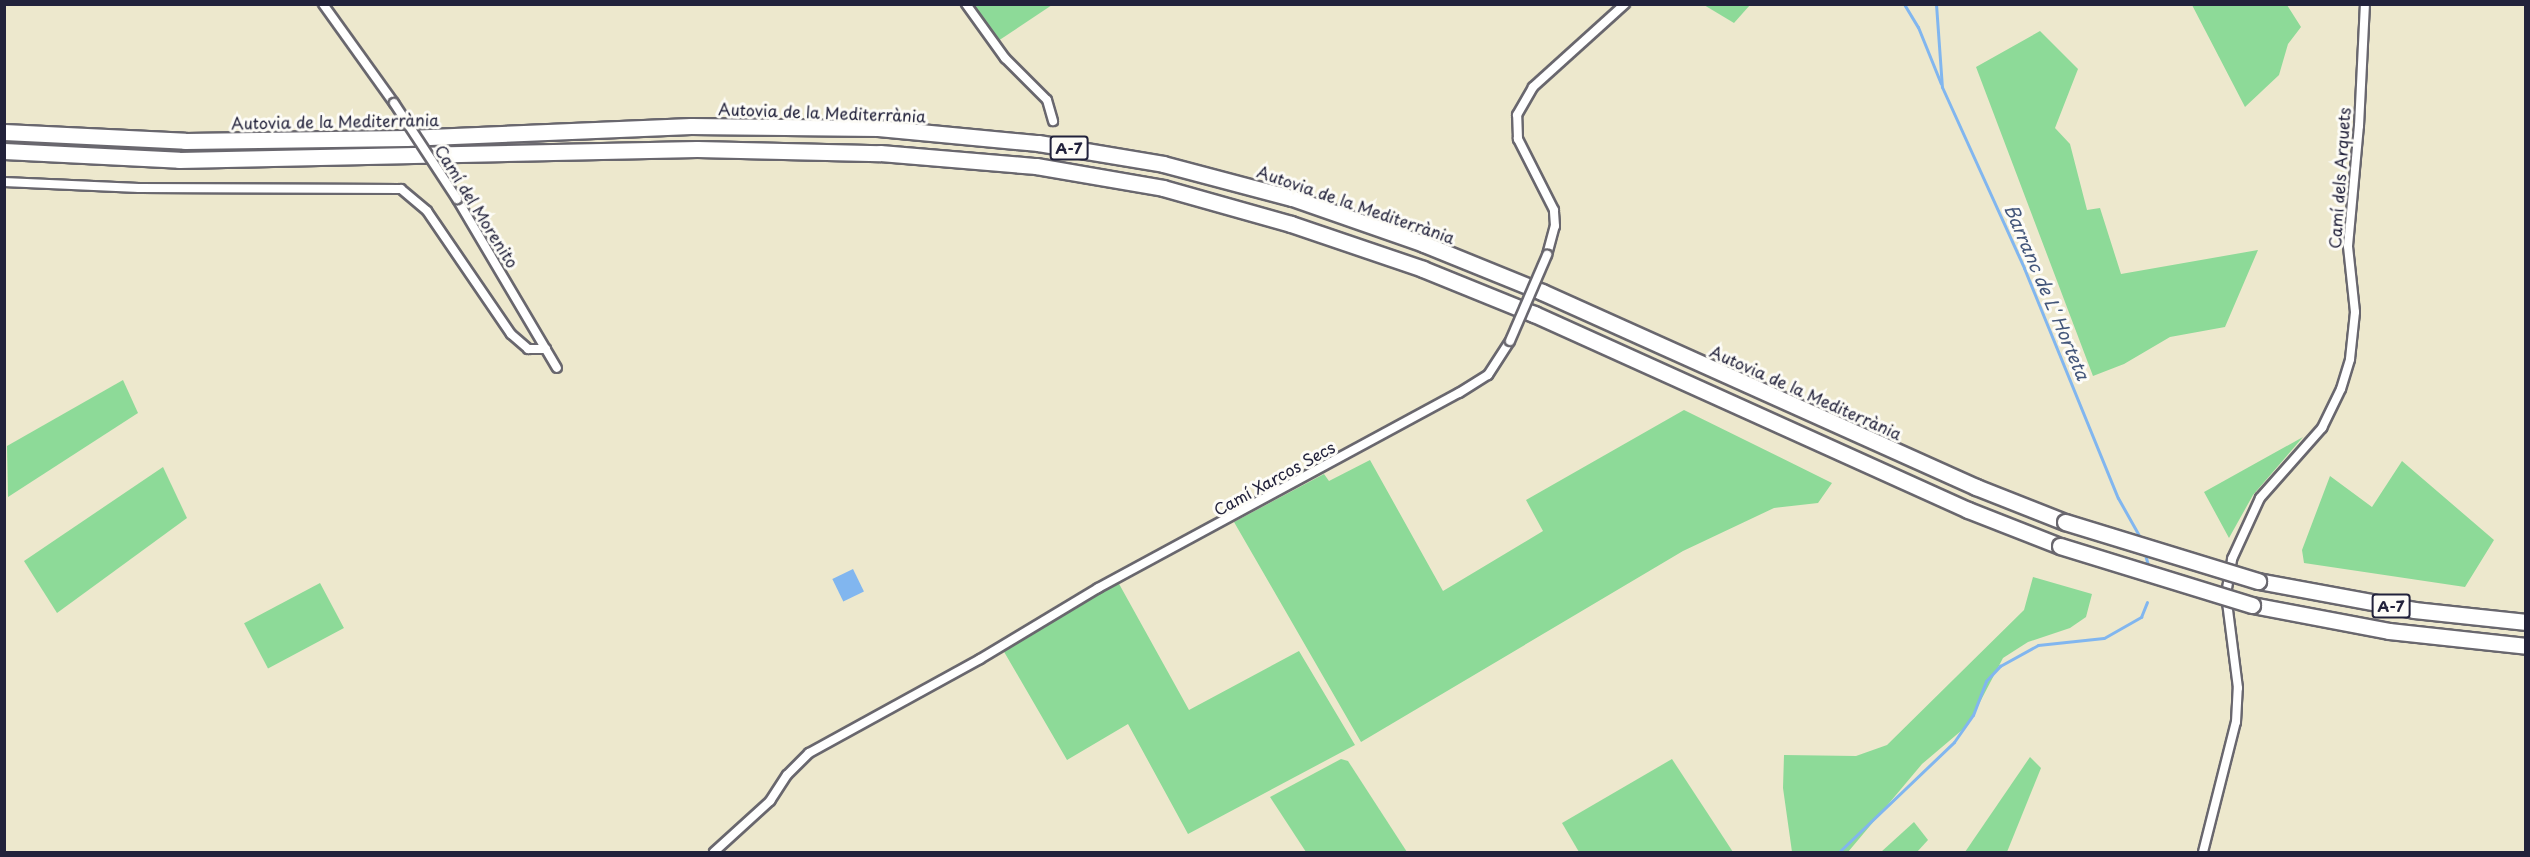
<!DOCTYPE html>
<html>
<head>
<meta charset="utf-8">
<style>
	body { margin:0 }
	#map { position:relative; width:2530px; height:857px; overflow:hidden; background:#ede8cd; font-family:"Playpen Sans",sans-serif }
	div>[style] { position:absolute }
	.green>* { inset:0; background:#8dda98; transform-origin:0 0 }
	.water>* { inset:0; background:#81b6ef; transform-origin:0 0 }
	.stream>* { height:3px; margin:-1.5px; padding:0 1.5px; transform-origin:1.5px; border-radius:1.5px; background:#81b6ef }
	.roads { filter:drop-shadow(2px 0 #69676e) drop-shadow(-2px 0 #69676e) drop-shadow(0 2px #69676e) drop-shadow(0 -2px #69676e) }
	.street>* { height:8px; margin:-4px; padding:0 4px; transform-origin:4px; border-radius:4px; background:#fff }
	.highway>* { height:15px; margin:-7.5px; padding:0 7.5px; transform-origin:7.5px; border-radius:7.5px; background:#fff }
	.bridges { filter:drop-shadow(2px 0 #69676e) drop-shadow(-2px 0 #69676e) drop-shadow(0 2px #69676e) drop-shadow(0 -2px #69676e) }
	.street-bridge>* { height:8px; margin:-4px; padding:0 4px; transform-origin:4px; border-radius:4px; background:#fff }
	.highway-bridge>* { height:15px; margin:-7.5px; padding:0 7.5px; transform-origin:7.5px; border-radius:7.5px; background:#fff }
	span { translate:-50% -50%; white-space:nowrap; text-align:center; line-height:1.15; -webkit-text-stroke:6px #fdfcf7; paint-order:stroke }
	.shield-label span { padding:2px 4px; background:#fdfcf7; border:2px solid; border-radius:4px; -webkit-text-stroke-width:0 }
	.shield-label { font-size:15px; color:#22223b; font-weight:700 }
	.street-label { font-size:16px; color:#22223b }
	.water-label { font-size:18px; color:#43567a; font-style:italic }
	.frame { position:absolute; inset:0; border:6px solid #22223b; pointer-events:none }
</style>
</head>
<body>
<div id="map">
	<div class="green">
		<div style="clip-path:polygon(974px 5px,1052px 5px,998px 41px)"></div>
		<div style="clip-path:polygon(1704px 5px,1750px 4px,1750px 5px,1734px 23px)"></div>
		<div style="clip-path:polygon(2192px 5px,2287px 5px,2301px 27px,2288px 44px,2279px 75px,2245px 107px)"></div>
		<div style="clip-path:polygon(2040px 31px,2078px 69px,2055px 128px,2070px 144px,2087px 210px,2100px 208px,2121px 274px,2258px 250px,2225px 327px,2170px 337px,2124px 364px,2093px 376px,1976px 67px)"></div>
		<div style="clip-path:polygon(123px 380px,138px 413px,8px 497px,7px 446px)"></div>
		<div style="clip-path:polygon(1684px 410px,1832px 483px,1818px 503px,1774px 508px,1683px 551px,1361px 742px,1234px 522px,1324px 474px,1329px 481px,1370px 460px,1443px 591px,1543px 531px,1526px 500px)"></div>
		<div style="clip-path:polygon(2303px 437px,2253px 495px,2229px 538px,2204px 492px)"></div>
		<div style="clip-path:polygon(2402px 461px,2494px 540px,2465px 587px,2304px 563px,2302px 550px,2330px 476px,2372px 507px)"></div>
		<div style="clip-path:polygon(163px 467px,187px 518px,57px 613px,24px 561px)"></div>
		<div style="clip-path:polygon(2033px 577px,2092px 594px,2086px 617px,2070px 628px,2028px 642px,2003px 658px,1968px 725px,1922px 764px,1848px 852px,1792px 852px,1783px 788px,1784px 755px,1856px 756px,1887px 745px,2024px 610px)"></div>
		<div style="clip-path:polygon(1118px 582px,1189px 710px,1299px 651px,1355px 745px,1188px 834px,1128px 724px,1067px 760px,1003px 650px)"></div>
		<div style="left:320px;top:583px;width:51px;height:86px;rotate:62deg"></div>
		<div style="clip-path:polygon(2030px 757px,2041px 768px,2007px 852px,1965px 852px)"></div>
		<div style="clip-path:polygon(1341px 759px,1348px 761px,1407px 852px,1306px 852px,1270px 797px)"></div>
		<div style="clip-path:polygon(1672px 759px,1733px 852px,1579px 852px,1562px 823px)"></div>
		<div style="clip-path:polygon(1914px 822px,1928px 840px,1917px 852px,1881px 852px)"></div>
	</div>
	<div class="water">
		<div style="left:853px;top:569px;width:25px;height:23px;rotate:64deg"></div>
	</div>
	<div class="stream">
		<div style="left:1904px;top:4px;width:27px;rotate:59deg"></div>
		<div style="left:1918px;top:27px;width:61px;rotate:68deg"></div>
		<div style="left:1936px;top:4px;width:83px;rotate:85.9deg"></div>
		<div style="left:1942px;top:87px;width:199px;rotate:65.6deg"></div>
		<div style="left:2024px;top:268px;width:248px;rotate:67.8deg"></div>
		<div style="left:2118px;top:498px;width:47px;rotate:60.7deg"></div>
		<div style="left:2144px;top:551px;width:18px;rotate:74deg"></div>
		<div style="left:1839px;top:852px;width:159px;rotate:-43.7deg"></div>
		<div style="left:1954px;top:742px;width:33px;rotate:-55deg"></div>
		<div style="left:1973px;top:715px;width:36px;rotate:-69deg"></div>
		<div style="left:1986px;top:681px;width:21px;rotate:-47deg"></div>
		<div style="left:2000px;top:666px;width:43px;rotate:-28.9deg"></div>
		<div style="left:2038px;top:645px;width:66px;rotate:-6.1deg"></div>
		<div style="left:2104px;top:638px;width:43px;rotate:-29.6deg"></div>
		<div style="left:2141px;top:617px;width:16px;rotate:-68deg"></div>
	</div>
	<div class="roads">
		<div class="street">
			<div style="left:323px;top:4px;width:122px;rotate:54.4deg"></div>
			<div style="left:966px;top:4px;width:67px;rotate:54.2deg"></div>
			<div style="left:1005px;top:58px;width:59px;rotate:45deg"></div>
			<div style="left:1047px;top:100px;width:22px;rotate:74deg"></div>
			<div style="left:4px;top:182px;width:135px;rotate:2.5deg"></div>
			<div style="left:139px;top:188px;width:262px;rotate:0.2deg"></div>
			<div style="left:401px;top:189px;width:34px;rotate:40deg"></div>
			<div style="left:427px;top:211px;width:149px;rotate:55.7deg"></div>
			<div style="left:511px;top:334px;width:23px;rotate:41deg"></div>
			<div style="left:528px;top:349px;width:18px"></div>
			<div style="left:457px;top:199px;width:196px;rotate:59.4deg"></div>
			<div style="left:1547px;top:255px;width:30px;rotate:-75deg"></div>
			<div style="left:1555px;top:226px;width:16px;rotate:-94deg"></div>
			<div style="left:1554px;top:210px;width:80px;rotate:-116.9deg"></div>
			<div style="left:1518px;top:139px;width:24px;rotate:-92deg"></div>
			<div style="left:1517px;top:115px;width:32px;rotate:-60deg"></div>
			<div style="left:1533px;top:87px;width:124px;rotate:-42.1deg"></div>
			<div style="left:714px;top:852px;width:76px;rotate:-42.3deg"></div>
			<div style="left:770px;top:801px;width:31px;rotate:-57deg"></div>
			<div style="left:787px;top:775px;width:31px;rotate:-45deg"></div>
			<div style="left:809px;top:753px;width:195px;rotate:-28.8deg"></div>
			<div style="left:980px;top:659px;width:138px;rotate:-31deg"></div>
			<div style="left:1098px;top:588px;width:410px;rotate:-28.4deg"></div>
			<div style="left:1459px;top:393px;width:34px;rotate:-32deg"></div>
			<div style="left:1488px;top:375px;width:40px;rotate:-57.1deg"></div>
			<div style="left:2203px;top:852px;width:134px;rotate:-75.8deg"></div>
			<div style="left:2236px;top:722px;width:34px;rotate:-87deg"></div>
			<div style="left:2238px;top:688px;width:95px;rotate:-97.3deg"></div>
			<div style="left:2226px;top:594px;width:36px;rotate:-80deg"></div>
			<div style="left:2232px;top:559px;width:67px;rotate:-65.3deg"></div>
			<div style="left:2260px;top:498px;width:94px;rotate:-48.5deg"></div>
			<div style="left:2322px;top:428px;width:43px;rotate:-64deg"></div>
			<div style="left:2341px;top:389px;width:31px;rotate:-73deg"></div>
			<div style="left:2350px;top:359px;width:47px;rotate:-83.9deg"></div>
			<div style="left:2355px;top:312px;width:66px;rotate:-96.1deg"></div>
			<div style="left:2348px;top:246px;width:121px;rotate:-84.8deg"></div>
			<div style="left:2359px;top:126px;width:122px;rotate:-87.2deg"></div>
		</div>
		<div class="highway">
			<div style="left:4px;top:132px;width:181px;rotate:2.8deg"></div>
			<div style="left:185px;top:141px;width:221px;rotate:-0.8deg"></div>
			<div style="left:406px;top:138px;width:285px;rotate:-2.4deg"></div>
			<div style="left:691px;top:126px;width:187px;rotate:0.6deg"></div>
			<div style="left:878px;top:128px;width:161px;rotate:5.4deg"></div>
			<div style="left:1038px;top:143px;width:127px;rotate:9.5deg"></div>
			<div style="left:1163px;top:164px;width:133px;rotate:14.8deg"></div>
			<div style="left:1292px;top:198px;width:140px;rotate:19.2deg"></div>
			<div style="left:1424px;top:244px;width:127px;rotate:22.1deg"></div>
			<div style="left:1542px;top:292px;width:476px;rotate:24.2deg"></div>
			<div style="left:1976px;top:487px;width:96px;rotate:21.5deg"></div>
			<div style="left:4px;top:151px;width:175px;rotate:2.9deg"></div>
			<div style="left:179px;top:160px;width:518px;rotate:-1.22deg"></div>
			<div style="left:697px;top:149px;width:183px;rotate:1.3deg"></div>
			<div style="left:880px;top:153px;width:157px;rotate:4.8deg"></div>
			<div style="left:1036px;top:166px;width:129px;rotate:9.8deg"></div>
			<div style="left:1163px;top:188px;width:133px;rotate:15.7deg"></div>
			<div style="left:1291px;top:224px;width:139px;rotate:18.8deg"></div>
			<div style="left:1423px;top:269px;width:120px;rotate:22.1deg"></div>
			<div style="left:1534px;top:314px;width:476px;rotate:24.3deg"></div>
			<div style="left:1968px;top:510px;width:99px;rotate:21.4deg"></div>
			<div style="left:2258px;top:581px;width:159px;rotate:10.5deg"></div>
			<div style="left:2414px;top:610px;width:113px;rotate:6.1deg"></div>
			<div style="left:2252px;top:605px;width:139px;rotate:10.7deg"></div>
			<div style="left:2389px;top:631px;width:138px;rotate:6.2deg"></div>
		</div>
	</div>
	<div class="bridges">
		<div class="street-bridge">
			<div style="left:394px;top:103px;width:115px;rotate:56.7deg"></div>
			<div style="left:1510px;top:341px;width:94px;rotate:-66.7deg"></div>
		</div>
		<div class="highway-bridge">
			<div style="left:2065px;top:522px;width:202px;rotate:17deg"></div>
			<div style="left:2060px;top:546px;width:201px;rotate:17.1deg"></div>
		</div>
	</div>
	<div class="shield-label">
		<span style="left:1069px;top:148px">A-7</span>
		<span style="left:2391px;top:606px">A-7</span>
	</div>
	<div class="street-label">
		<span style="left:822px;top:112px;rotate:2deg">Autovia de la Mediterrània</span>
		<span style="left:335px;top:121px;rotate:-1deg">Autovia de la Mediterrània</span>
		<span style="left:2339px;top:178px;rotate:-86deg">Camí dels Arquets</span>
		<span style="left:1356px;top:204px;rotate:19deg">Autovia de la Mediterrània</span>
		<span style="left:477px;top:206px;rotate:58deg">Camí del Morenito</span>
		<span style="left:1806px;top:392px;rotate:24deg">Autovia de la Mediterrània</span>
		<span style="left:1274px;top:478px;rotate:-29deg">Camí Xarcos Secs</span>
	</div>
	<div class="water-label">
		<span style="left:2047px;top:292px;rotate:67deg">Barranc de L' Horteta</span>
	</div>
	<div class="frame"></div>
</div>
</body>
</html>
